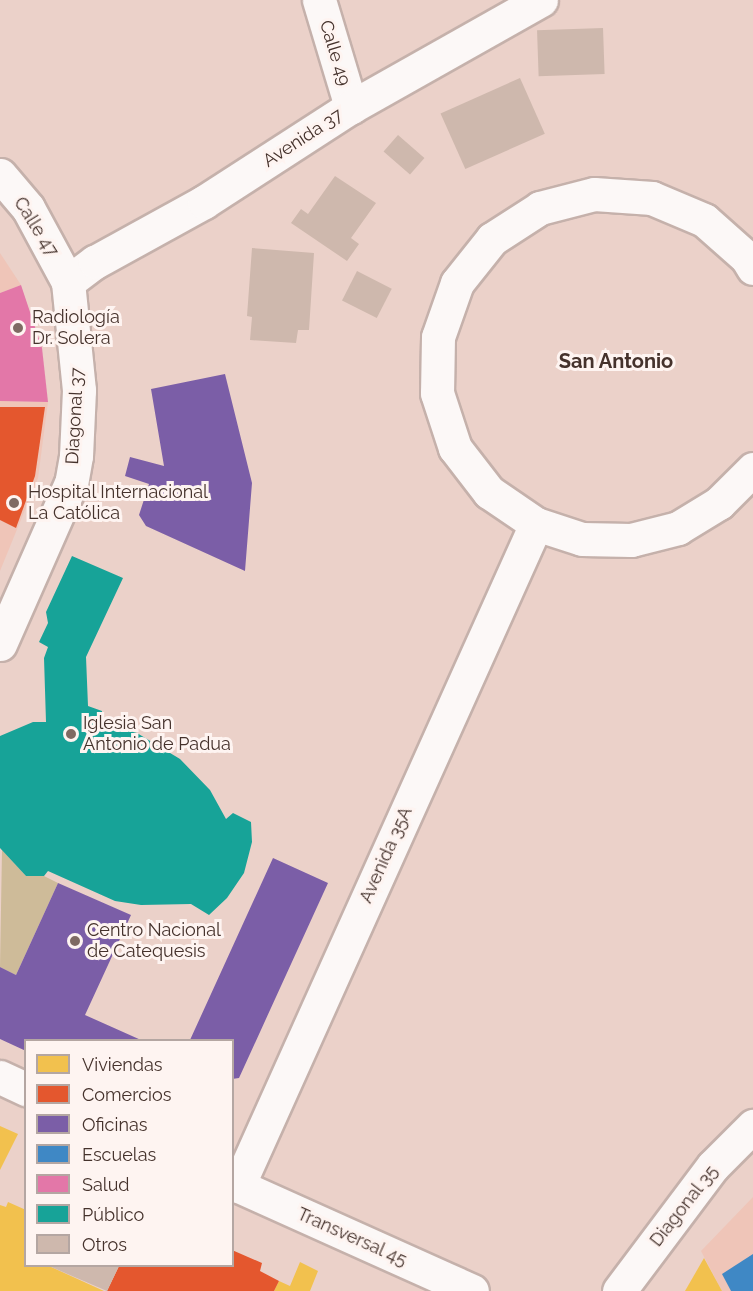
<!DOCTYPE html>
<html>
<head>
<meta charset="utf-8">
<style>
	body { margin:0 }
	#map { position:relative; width:753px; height:1291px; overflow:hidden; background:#ebd1c9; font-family:Raleway,sans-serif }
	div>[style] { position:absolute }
	.built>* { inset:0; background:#efc5b8 }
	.green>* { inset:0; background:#cebb99 }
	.homes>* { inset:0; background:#f2c14e }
	.shops>* { inset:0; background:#e4572e }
	.offices>* { inset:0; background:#7b5ea7 }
	.schools>* { inset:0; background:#3f88c5 }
	.health>* { inset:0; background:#e377a8 }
	.public>* { inset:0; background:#17a398 }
	.building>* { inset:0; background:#ceb8ad; transform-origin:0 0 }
	.roads { filter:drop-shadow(2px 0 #c5b1ab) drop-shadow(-2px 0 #c5b1ab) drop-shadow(0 2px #c5b1ab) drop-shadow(0 -2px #c5b1ab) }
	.minor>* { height:33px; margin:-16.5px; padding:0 16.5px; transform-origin:16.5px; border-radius:16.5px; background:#fcf8f7 }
	.dots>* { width:16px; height:16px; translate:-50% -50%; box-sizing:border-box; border:3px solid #fef4f1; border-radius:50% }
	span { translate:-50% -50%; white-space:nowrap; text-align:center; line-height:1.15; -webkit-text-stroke:6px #fef4f1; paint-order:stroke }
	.street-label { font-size:18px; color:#45322c }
	.poi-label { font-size:18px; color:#45322c }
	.left { translate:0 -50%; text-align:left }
	.neighbourhood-label { font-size:20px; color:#45322c; font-weight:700 }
	.legend { position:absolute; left:24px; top:1039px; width:210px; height:228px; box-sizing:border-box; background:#fef4f1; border:2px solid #b4a6a2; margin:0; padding:8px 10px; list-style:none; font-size:18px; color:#45322c }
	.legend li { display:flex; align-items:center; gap:12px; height:30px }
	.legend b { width:30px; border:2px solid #b4a6a2 }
</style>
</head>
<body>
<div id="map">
	<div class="built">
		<div style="clip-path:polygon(0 253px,21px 285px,0 293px)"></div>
		<div style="clip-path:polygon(0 401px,48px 402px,38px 478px,0 571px)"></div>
		<div style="clip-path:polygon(753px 1197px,753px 1291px,722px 1291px,701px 1251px)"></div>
	</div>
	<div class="green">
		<div style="clip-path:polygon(2px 850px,26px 876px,44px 876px,58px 883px,16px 975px,0 967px)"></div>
	</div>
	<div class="homes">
		<div style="clip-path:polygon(0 1126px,18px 1134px,0 1170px)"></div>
		<div style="clip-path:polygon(8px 1202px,26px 1210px,26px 1266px,49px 1266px,104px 1291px,0 1291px,0 1205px,6px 1207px)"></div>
		<div style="clip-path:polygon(704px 1258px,722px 1291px,685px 1291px)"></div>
		<div style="clip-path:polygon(300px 1262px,318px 1271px,310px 1291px,274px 1291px,279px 1281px,290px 1286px)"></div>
	</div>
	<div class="shops">
		<div style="clip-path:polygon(0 407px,45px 407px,35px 476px,16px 528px,0 520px)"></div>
		<div style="clip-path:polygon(232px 1250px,262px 1263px,260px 1271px,279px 1281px,274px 1291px,107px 1291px,119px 1266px,232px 1266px)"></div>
	</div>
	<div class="offices">
		<div style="clip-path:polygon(225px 374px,252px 483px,245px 571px,146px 526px,139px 515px,149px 484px,125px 476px,130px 457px,164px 466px,151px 389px)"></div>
		<div style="clip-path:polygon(273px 858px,328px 883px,239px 1078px,232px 1079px,232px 1040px,190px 1040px)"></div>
		<div style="clip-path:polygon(58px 883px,131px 915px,85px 1015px,141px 1040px,26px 1040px,26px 1051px,0 1039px,0 967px,16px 975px)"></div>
	</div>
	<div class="schools">
		<div style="clip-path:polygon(753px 1254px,753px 1291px,731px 1291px,722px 1274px)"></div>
	</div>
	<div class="health">
		<div style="clip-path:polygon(21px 285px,42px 348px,48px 402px,0 401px,0 293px)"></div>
	</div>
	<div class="public">
		<div style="clip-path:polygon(72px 556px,123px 578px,86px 657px,88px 706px,102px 711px,102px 724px,137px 733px,180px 759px,210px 790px,226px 819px,233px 813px,251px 822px,252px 842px,244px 873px,227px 898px,209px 915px,191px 904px,141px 905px,115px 901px,48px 871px,44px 876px,26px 876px,0 848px,0 736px,33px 722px,46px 722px,44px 658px,48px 647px,39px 642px,48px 623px,46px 612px)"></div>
	</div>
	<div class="building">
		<div style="left:603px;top:28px;width:46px;height:66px;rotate:88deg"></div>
		<div style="left:520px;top:78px;width:61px;height:87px;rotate:66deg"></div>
		<div style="left:398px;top:135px;width:35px;height:22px;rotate:41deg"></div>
		<div style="clip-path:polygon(335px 176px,376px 203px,351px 238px,359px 244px,347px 261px,291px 223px,301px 209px,308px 214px)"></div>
		<div style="clip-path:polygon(252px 248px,314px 253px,309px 330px,298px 330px,296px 343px,250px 340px,252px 317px,247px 316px)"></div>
		<div style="left:357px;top:271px;width:39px;height:33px;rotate:27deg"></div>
		<div style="clip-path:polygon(49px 1266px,119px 1266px,107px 1291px)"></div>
	</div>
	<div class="roads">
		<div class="minor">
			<div style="left:319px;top:0;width:112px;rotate:73.3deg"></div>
			<div style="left:0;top:175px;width:43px;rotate:49.7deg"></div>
			<div style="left:28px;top:208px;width:84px;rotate:61.6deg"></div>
			<div style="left:68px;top:282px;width:109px;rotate:84.2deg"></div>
			<div style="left:79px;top:390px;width:66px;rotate:92.6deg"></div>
			<div style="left:76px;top:456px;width:27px;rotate:100deg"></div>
			<div style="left:71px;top:483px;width:176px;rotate:113.8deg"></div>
			<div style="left:753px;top:268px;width:12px;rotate:-121deg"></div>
			<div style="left:747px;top:258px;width:57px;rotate:-138.5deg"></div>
			<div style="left:704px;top:220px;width:56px;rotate:-157.1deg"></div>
			<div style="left:652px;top:198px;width:58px;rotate:-176.1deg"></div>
			<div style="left:594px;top:194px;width:56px;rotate:165.5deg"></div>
			<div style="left:540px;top:208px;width:57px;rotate:147.1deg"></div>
			<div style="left:492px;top:239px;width:56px;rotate:128.5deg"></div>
			<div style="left:457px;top:283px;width:57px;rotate:109.4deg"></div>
			<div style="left:438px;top:337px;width:56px;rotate:91deg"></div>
			<div style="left:437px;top:393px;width:58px;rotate:71.9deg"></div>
			<div style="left:455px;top:448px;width:56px;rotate:52.3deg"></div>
			<div style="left:489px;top:492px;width:57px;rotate:34.2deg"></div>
			<div style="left:536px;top:524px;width:48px;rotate:18.1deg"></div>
			<div style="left:582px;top:539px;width:49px;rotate:1.2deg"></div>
			<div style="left:631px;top:540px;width:49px;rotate:-14.3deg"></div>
			<div style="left:678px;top:528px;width:48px;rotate:-31.4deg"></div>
			<div style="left:719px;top:503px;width:48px;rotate:-45deg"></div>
			<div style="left:68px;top:282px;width:34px;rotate:-37deg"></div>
			<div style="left:95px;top:262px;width:124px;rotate:-28.8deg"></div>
			<div style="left:204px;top:202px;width:175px;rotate:-32.9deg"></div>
			<div style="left:351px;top:107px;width:218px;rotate:-29.4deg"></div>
			<div style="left:0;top:1077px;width:29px;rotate:25deg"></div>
			<div style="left:232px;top:1183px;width:263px;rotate:24.2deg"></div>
			<div style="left:238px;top:1186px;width:726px;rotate:-65.77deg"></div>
			<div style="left:619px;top:1291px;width:156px;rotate:-53.1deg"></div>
			<div style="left:713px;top:1166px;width:57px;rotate:-45deg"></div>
		</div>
	</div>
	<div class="dots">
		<div style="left:18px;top:328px;background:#7f6a63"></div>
		<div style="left:14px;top:503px;background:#7f6a63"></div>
		<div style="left:71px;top:734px;background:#7f6a63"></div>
		<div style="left:75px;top:941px;background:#7f6a63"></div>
	</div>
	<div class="street-label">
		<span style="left:335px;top:53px;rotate:73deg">Calle 49</span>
		<span style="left:303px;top:138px;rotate:-33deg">Avenida 37</span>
		<span style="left:36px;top:227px;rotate:58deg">Calle 47</span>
		<span style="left:75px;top:416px;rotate:-87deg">Diagonal 37</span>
		<span style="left:386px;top:855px;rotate:-66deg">Avenida 35A</span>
		<span style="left:684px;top:1206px;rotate:-52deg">Diagonal 35</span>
		<span style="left:352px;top:1237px;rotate:24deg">Transversal 45</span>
	</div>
	<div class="poi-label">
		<span class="left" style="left:32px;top:328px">Radiología<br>Dr. Solera</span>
		<span class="left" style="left:28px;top:503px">Hospital Internacional<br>La Católica</span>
		<span class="left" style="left:83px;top:734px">Iglesia San<br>Antonio de Padua</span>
		<span class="left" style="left:87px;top:941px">Centro Nacional<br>de Catequesis</span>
	</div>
	<div class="neighbourhood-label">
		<span style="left:616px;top:361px">San Antonio</span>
	</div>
	<ul class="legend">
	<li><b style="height:16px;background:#f2c14e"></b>Viviendas</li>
	<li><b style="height:16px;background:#e4572e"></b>Comercios</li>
	<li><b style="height:16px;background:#7b5ea7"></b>Oficinas</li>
	<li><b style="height:16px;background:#3f88c5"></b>Escuelas</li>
	<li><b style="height:16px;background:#e377a8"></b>Salud</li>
	<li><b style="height:16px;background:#17a398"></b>Público</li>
	<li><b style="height:16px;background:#ceb8ad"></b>Otros</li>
	</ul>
</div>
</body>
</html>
